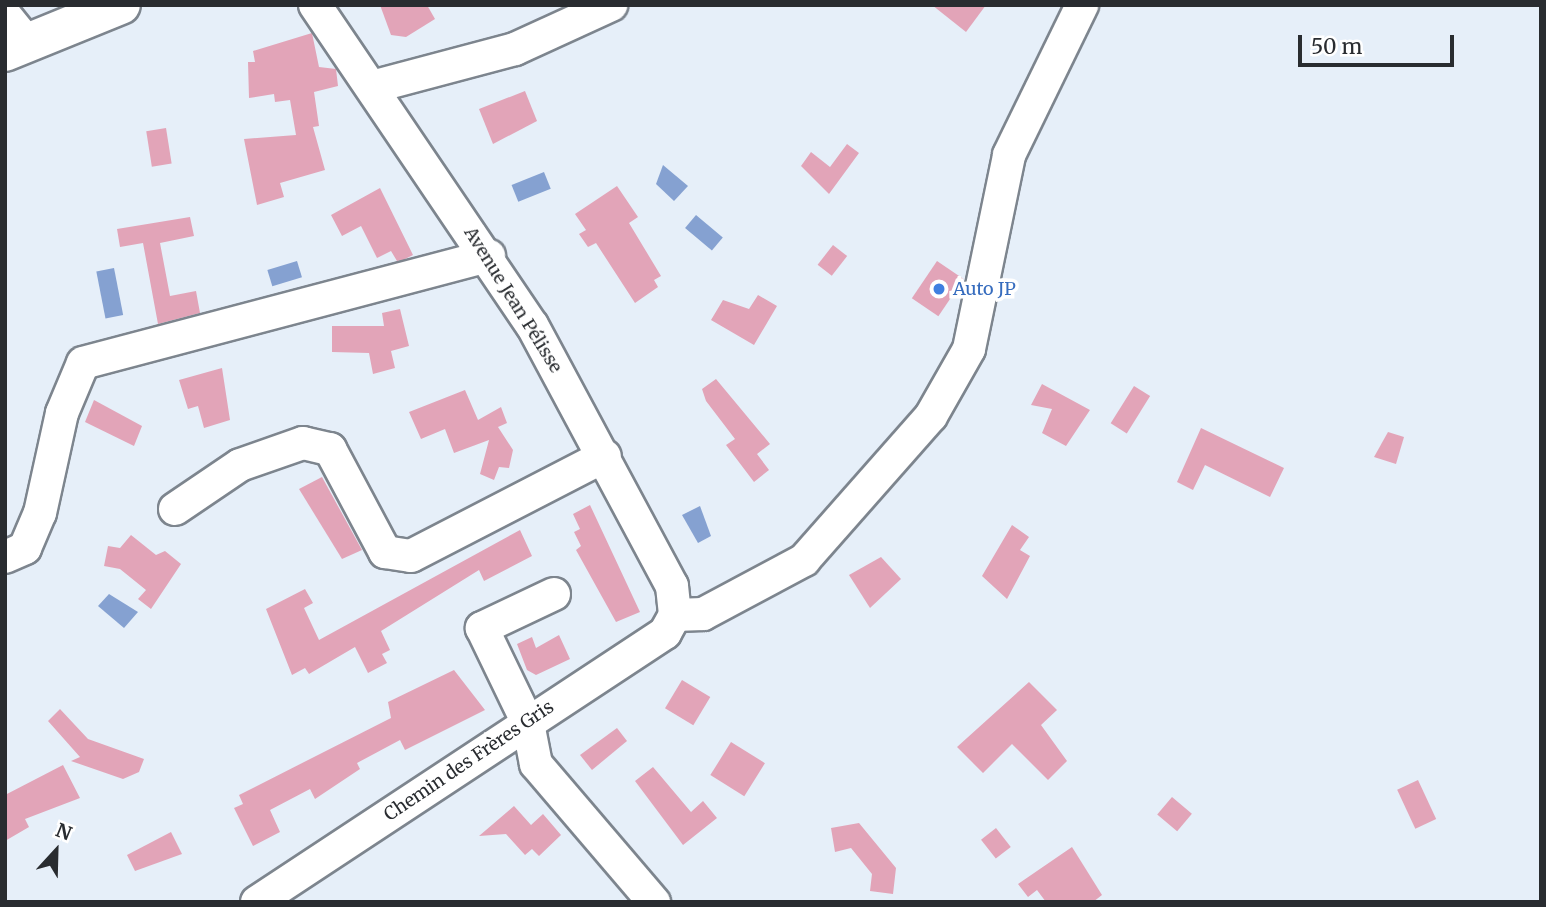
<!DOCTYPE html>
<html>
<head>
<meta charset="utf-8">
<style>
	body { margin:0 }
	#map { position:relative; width:1546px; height:907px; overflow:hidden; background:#e6eff9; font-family:Merriweather,serif }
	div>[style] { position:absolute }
	.water>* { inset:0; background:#85a1d1; transform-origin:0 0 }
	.building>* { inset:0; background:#e2a4b8; transform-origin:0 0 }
	.roads { filter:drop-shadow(2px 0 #7d858e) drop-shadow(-2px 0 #7d858e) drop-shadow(0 2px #7d858e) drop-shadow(0 -2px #7d858e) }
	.minor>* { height:32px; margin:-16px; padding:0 16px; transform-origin:16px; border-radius:16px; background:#fff }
	.major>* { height:38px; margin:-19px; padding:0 19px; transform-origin:19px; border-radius:19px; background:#fff }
	.dots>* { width:19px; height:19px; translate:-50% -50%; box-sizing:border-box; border:4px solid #fff; border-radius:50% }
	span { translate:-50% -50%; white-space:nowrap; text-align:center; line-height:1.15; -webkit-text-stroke:7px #fff; paint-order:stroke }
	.shop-label { font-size:18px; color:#366cbe }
	.left { translate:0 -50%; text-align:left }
	.street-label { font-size:18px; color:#292c30 }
	.frame { position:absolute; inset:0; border:7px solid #292c30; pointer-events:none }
	.north { position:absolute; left:21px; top:816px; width:70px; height:70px; -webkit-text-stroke:5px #fff; paint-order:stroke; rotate:22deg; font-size:19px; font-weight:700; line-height:28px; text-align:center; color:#292c30 }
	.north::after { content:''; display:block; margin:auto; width:24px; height:32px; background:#292c30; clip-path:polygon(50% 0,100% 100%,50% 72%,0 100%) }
	.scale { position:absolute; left:1298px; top:35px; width:156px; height:32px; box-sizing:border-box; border:4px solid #292c30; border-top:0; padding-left:9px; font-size:21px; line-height:24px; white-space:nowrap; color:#292c30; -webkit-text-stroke:5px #fff; paint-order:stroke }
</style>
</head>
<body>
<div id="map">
	<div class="water">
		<div style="clip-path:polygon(663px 165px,688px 186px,674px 201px,656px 184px)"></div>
		<div style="left:544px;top:172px;width:18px;height:35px;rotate:68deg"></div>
		<div style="left:696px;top:215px;width:35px;height:17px;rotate:40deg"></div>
		<div style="left:297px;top:261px;width:17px;height:31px;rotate:73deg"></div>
		<div style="left:114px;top:268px;width:48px;height:18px;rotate:79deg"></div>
		<div style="clip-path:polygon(700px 506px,711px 536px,698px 543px,682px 515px)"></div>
		<div style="clip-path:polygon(109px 594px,138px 612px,124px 628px,98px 606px)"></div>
	</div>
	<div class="building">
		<div style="clip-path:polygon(380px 5px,427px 5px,435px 19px,406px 37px,391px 35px)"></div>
		<div style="clip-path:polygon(932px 5px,986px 5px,966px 32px)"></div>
		<div style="clip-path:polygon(312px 33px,319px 67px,336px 69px,338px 86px,314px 92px,319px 126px,313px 127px,325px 170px,280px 183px,284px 197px,257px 205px,244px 139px,296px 135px,290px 100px,275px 102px,274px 94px,249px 98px,248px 62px,255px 62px,253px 51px)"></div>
		<div style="clip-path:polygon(525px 91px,537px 121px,493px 144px,479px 109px)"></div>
		<div style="left:166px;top:128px;width:36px;height:20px;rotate:81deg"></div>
		<div style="clip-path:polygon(847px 144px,859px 153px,829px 194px,801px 166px,811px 152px,830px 167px)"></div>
		<div style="clip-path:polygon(617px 186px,638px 217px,629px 223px,661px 276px,654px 280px,658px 287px,635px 303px,596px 243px,588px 247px,579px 234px,586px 230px,575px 214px)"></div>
		<div style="clip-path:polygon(380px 188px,413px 255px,403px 260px,397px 261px,391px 251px,377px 258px,361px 226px,342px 236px,331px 215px)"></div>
		<div style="clip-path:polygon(190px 217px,194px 236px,160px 243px,170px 296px,196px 291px,200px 313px,158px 324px,143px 243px,120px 247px,117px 229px)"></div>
		<div style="left:833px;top:245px;width:18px;height:25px;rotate:38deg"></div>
		<div style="left:937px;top:261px;width:32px;height:45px;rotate:34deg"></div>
		<div style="clip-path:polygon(758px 295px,777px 306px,754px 345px,711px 320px,723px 300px,749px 309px)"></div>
		<div style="clip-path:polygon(400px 309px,409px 346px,391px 351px,395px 368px,373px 374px,369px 353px,332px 352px,332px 326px,384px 326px,382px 313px)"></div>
		<div style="clip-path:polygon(222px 368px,230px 420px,204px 428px,198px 406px,188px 409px,179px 380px)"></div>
		<div style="clip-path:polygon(716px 379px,770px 444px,757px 454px,769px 470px,754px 482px,726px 445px,735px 439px,706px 401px,702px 389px)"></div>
		<div style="clip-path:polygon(1042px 384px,1090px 410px,1066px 446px,1042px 433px,1052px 409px,1031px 405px)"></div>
		<div style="left:1134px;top:386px;width:19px;height:44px;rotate:32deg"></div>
		<div style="clip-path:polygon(465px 390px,478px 420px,501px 407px,507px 423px,498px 427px,513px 450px,509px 468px,499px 467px,494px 480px,480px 474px,489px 440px,454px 453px,445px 429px,421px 439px,409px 412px)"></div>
		<div style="clip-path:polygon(94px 400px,142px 426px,134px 446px,85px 422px)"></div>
		<div style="clip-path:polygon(1201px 428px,1284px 468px,1270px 497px,1205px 465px,1193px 490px,1177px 482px)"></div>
		<div style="clip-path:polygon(1388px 432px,1404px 437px,1396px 464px,1374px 457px)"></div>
		<div style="clip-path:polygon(322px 477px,362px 550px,342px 559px,299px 489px)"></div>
		<div style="clip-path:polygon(590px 505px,640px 612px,616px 622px,576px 550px,581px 546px,574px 532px,580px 529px,573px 514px)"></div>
		<div style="clip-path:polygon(1012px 525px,1029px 537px,1020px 550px,1030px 556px,1007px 599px,982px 576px)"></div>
		<div style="clip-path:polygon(520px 530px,532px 556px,484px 581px,479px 570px,381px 631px,390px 650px,382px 654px,387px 663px,368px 673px,355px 647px,309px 674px,305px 668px,292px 675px,266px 609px,305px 589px,313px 603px,304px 608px,319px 640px)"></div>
		<div style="clip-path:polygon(131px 535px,156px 555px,165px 551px,181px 564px,151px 609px,138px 599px,146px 590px,120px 569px,104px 566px,108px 546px,120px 548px)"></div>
		<div style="clip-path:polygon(881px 557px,901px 579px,870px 608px,849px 575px)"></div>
		<div style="clip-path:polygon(559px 635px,570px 659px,536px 675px,527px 670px,517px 644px,532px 637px,536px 648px)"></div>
		<div style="clip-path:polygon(454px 670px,485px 710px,405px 750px,400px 740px,357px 763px,360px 769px,315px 799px,310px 789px,270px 810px,280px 832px,253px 846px,234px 808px,243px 804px,239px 795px,391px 718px,388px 702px)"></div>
		<div style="left:682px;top:680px;width:33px;height:33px;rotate:31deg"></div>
		<div style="clip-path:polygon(1029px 682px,1057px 710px,1041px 725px,1067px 761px,1048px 780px,1012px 744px,983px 773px,957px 747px)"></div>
		<div style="clip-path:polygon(60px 709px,88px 739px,144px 759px,139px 772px,123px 779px,71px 761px,80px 757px,48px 721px)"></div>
		<div style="clip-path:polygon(617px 728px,627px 741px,592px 770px,580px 755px)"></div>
		<div style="left:731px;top:742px;width:40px;height:39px;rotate:32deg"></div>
		<div style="clip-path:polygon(63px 765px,80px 798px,25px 819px,29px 827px,5px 841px,5px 795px)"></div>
		<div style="clip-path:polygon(653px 767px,691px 812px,703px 801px,717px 818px,683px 845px,635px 781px)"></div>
		<div style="left:1418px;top:780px;width:43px;height:23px;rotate:65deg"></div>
		<div style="left:1172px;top:797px;width:26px;height:23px;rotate:40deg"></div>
		<div style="clip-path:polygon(514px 806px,531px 825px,543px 814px,561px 835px,539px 856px,532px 849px,525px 855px,506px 834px,479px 836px)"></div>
		<div style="clip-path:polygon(859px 823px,896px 868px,893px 894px,870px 891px,872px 874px,851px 848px,835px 852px,831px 828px)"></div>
		<div style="left:996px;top:828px;width:24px;height:19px;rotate:52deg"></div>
		<div style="clip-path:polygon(171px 832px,182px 854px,135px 871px,127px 855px)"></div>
		<div style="clip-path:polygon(1072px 847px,1102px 895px,1093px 902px,1046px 902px,1037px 890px,1028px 897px,1018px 884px)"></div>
	</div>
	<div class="roads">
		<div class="minor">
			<div style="left:315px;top:5px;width:387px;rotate:55.9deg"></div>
			<div style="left:532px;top:325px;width:296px;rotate:61.8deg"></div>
			<div style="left:672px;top:586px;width:29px;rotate:84deg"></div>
			<div style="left:5px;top:15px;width:36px;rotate:51deg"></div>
			<div style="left:372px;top:87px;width:148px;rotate:-14.9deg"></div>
			<div style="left:515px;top:49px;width:106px;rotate:-24.6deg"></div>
			<div style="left:175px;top:509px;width:78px;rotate:-34.1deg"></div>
			<div style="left:240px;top:465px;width:67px;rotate:-19.2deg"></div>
			<div style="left:303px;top:443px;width:28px;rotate:13deg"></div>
			<div style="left:330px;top:449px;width:117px;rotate:61.9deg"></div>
			<div style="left:385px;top:552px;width:26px;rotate:9deg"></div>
			<div style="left:411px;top:556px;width:218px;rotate:-27.3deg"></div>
			<div style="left:5px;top:557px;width:22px;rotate:-24deg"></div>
			<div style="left:25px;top:548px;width:38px;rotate:-67deg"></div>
			<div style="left:40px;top:513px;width:102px;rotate:-77.6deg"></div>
			<div style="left:62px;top:413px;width:54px;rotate:-67.2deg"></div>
			<div style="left:83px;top:363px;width:420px;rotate:-14.8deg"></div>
			<div style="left:554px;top:594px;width:80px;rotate:154.7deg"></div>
			<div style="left:482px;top:628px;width:106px;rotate:64.2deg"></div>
			<div style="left:528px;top:723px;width:42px;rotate:79deg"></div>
			<div style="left:536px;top:764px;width:182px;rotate:49.5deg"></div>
			<div style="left:675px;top:615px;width:28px;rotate:-2deg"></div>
			<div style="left:703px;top:614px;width:115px;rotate:-28.1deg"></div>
			<div style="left:804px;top:560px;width:192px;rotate:-48.6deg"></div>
			<div style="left:931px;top:416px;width:77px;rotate:-60.4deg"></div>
			<div style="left:969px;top:349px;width:198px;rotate:-78.3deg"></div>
			<div style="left:1009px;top:155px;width:167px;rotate:-64deg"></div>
			<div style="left:257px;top:902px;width:489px;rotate:-33.4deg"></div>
			<div style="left:665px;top:633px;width:21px;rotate:-61deg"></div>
		</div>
		<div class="major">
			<div style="left:5px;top:52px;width:125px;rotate:-22.1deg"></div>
		</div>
	</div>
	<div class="dots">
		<div style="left:939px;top:289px;background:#3f7fe0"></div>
	</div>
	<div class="shop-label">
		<span class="left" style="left:953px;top:289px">Auto JP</span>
	</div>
	<div class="street-label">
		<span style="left:513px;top:300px;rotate:58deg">Avenue Jean Pélisse</span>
		<span style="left:469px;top:761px;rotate:-34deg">Chemin des Frères Gris</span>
	</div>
	<div class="frame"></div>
	<div class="north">N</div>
	<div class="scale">50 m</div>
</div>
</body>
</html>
